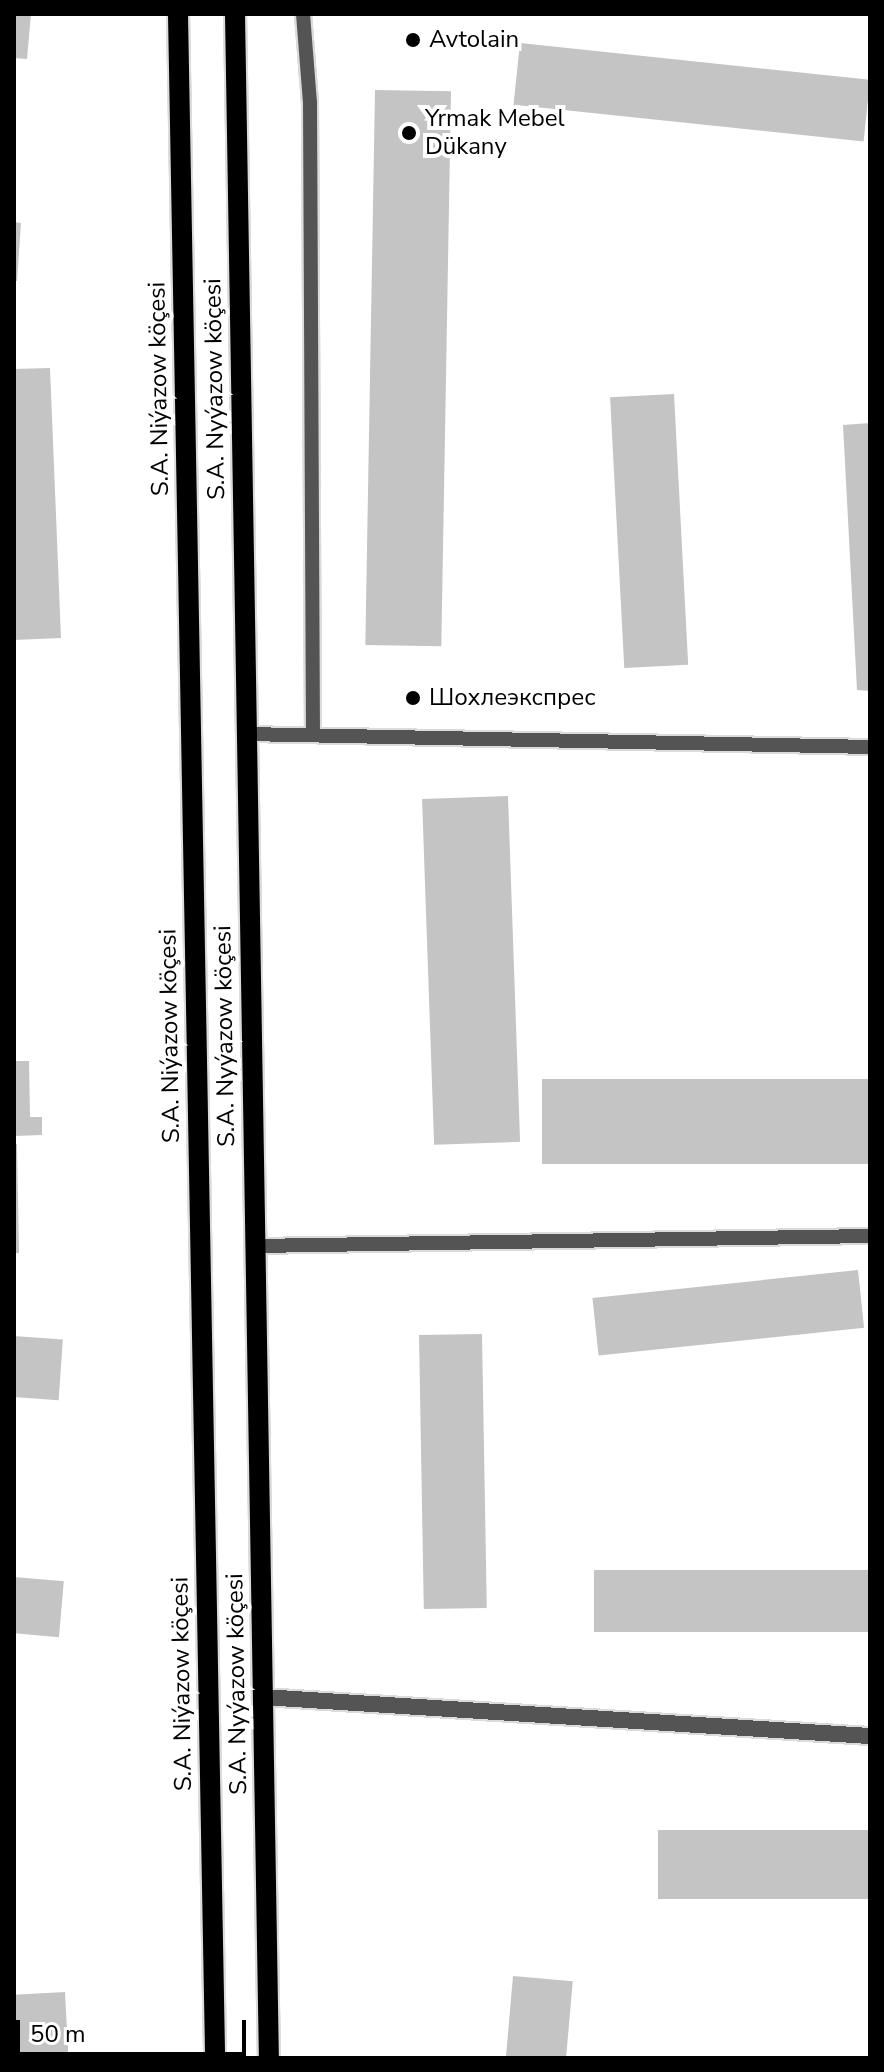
<!DOCTYPE html>
<html>
<head>
<meta charset="utf-8">
<style>
	body { margin:0 }
	#map { position:relative; width:884px; height:2072px; overflow:hidden; background:#fff; font-family:"Nunito Sans",sans-serif }
	div>[style] { position:absolute }
	.building>* { inset:0; background:#c4c4c4; transform-origin:0 0 }
	.roads { filter:drop-shadow(2px 0 #dbdbdb) drop-shadow(-2px 0 #dbdbdb) drop-shadow(0 2px #dbdbdb) drop-shadow(0 -2px #dbdbdb) }
	.service>* { height:14px; margin:-7px; padding:0 7px; transform-origin:7px; border-radius:7px; background:#545454 }
	.minor>* { height:16px; margin:-8px; padding:0 8px; transform-origin:8px; border-radius:8px; background:#545454 }
	.primary>* { height:20px; margin:-10px; padding:0 10px; transform-origin:10px; border-radius:10px; background:#000 }
	.dots>* { width:22px; height:22px; translate:-50% -50%; box-sizing:border-box; border:4px solid #fff; border-radius:50% }
	span { translate:-50% -50%; white-space:nowrap; text-align:center; line-height:1.15; -webkit-text-stroke:8px #fff; paint-order:stroke }
	.poi-label { font-size:24px; color:#000 }
	.left { translate:0 -50%; text-align:left }
	.street-label { font-size:24px; color:#000 }
	.frame { position:absolute; inset:0; border:16px solid #000; pointer-events:none }
	.scale { position:absolute; left:16px; top:2020px; width:230px; height:36px; box-sizing:border-box; border:4px solid #000; border-top:0; padding-left:10px; font-size:24px; line-height:28px; white-space:nowrap; color:#000; -webkit-text-stroke:6px #fff; paint-order:stroke }
</style>
</head>
<body>
<div id="map">
	<div class="building">
		<div style="clip-path:polygon(14px 14px,31px 14px,27px 59px,14px 58px)"></div>
		<div style="left:520px;top:43px;width:352px;height:62px;rotate:6deg"></div>
		<div style="left:375px;top:90px;width:76px;height:555px;rotate:1deg"></div>
		<div style="clip-path:polygon(14px 222px,21px 223px,17px 281px,14px 281px)"></div>
		<div style="clip-path:polygon(50px 368px,61px 638px,14px 640px,14px 369px)"></div>
		<div style="left:674px;top:394px;width:271px;height:64px;rotate:87deg"></div>
		<div style="clip-path:polygon(870px 423px,870px 691px,857px 690px,843px 425px)"></div>
		<div style="left:508px;top:796px;width:346px;height:86px;rotate:88deg"></div>
		<div style="clip-path:polygon(14px 1061px,29px 1061px,30px 1117px,42px 1117px,42px 1135px,14px 1136px)"></div>
		<div style="left:870px;top:1079px;width:85px;height:328px;rotate:90deg"></div>
		<div style="clip-path:polygon(14px 1144px,17px 1144px,19px 1253px,14px 1253px)"></div>
		<div style="left:858px;top:1270px;width:58px;height:267px;rotate:84deg"></div>
		<div style="left:482px;top:1334px;width:274px;height:63px;rotate:89deg"></div>
		<div style="left:14px;top:1336px;width:49px;height:61px;rotate:4deg"></div>
		<div style="left:870px;top:1570px;width:62px;height:276px;rotate:90deg"></div>
		<div style="left:14px;top:1577px;width:50px;height:56px;rotate:5deg"></div>
		<div style="left:870px;top:1830px;width:69px;height:212px;rotate:90deg"></div>
		<div style="left:513px;top:1976px;width:60px;height:82px;rotate:5deg"></div>
		<div style="left:65px;top:1992px;width:66px;height:51px;rotate:87deg"></div>
	</div>
	<div class="roads">
		<div class="service">
			<div style="left:303px;top:14px;width:88px;rotate:85.5deg"></div>
			<div style="left:310px;top:102px;width:633px;rotate:89.73deg"></div>
			<div style="left:246px;top:734px;width:624px;rotate:1.19deg"></div>
			<div style="left:255px;top:1246px;width:615px;rotate:-0.93deg"></div>
		</div>
		<div class="minor">
			<div style="left:263px;top:1697px;width:608px;rotate:3.68deg"></div>
		</div>
		<div class="primary">
			<div style="left:178px;top:14px;width:2044px;rotate:88.96deg"></div>
			<div style="left:235px;top:14px;width:2044px;rotate:89.05deg"></div>
		</div>
	</div>
	<div class="dots">
		<div style="left:413px;top:40px;background:#000"></div>
		<div style="left:409px;top:133px;background:#000"></div>
		<div style="left:413px;top:698px;background:#000"></div>
	</div>
	<div class="poi-label">
		<span class="left" style="left:429px;top:40px">Avtolain</span>
		<span class="left" style="left:425px;top:133px">Yrmak Mebel<br>Dükany</span>
		<span class="left" style="left:429px;top:698px">Шохлеэкспрес</span>
	</div>
	<div class="street-label">
		<span style="left:159px;top:389px;rotate:-91deg">S.A. Niýazow köçesi</span>
		<span style="left:215px;top:389px;rotate:-91deg">S.A. Nyýazow köçesi</span>
		<span style="left:170px;top:1036px;rotate:-91deg">S.A. Niýazow köçesi</span>
		<span style="left:225px;top:1036px;rotate:-91deg">S.A. Nyýazow köçesi</span>
		<span style="left:182px;top:1684px;rotate:-91deg">S.A. Niýazow köçesi</span>
		<span style="left:237px;top:1684px;rotate:-91deg">S.A. Nyýazow köçesi</span>
	</div>
	<div class="frame"></div>
	<div class="scale">50 m</div>
</div>
</body>
</html>
